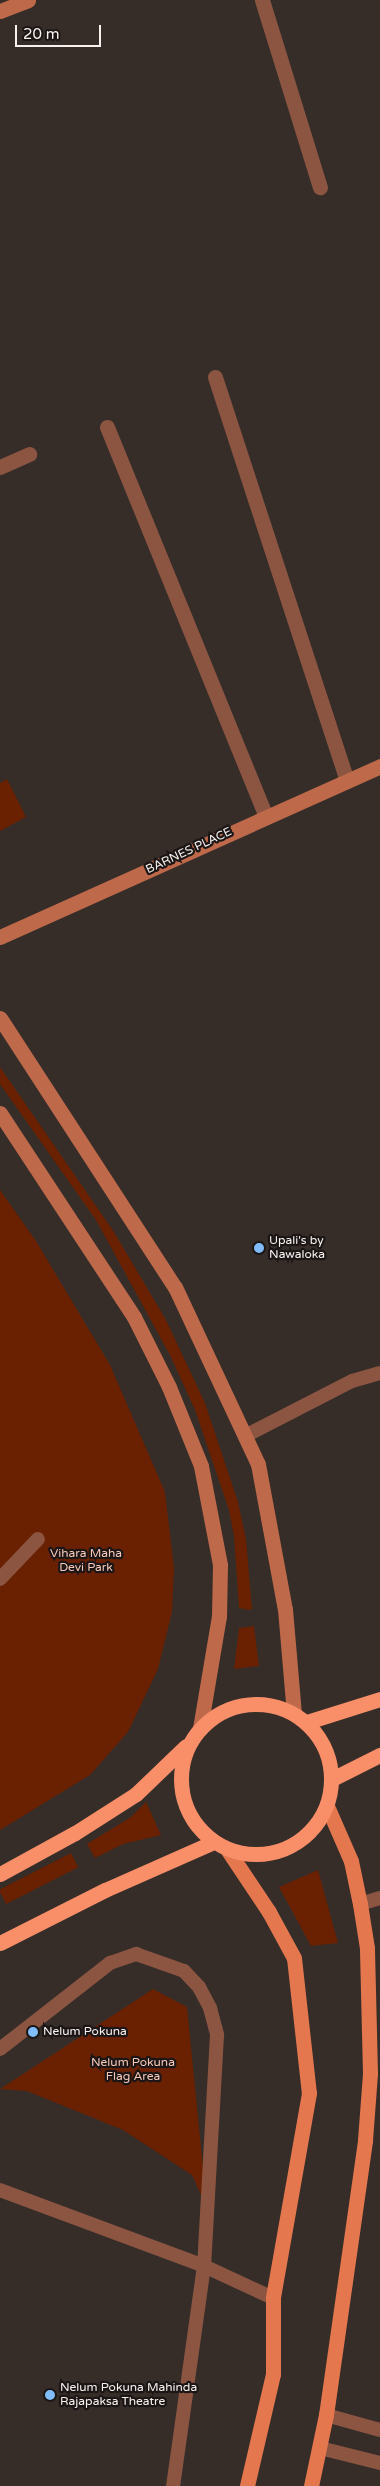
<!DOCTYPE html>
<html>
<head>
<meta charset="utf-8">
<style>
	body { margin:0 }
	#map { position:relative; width:380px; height:2486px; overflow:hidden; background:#362d29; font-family:"Varela Round",sans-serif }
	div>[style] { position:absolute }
	.green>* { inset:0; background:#692101; transform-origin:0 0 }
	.lane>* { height:14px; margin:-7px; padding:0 7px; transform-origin:7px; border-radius:7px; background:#8c5542 }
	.street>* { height:15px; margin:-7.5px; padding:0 7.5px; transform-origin:7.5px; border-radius:7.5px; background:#8c5542 }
	.secondary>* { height:15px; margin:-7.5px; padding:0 7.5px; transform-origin:7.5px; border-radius:7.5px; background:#be694a }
	.primary>* { height:15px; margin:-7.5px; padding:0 7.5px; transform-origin:7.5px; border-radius:7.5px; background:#e5774f }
	.highway>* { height:15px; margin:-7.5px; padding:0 7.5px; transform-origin:7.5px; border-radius:7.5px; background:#f98f69 }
	.highway>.ring { margin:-7.5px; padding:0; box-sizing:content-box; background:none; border:15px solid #f98f69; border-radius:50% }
	.dots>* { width:14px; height:14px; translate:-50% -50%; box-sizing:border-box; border:2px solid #1b1615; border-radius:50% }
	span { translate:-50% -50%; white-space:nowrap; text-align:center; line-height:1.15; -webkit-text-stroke:4.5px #1b1615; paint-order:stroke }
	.street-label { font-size:12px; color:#f7f1ef }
	.poi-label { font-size:12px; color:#f7f1ef }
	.left { translate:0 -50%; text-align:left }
	.park-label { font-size:12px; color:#f6c8b8 }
	.scale { position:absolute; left:15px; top:25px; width:86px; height:22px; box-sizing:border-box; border:2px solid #f7f1ef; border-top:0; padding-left:6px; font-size:15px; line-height:18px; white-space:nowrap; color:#f7f1ef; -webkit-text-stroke:4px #1b1615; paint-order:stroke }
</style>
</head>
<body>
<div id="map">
	<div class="green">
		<div style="clip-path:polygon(7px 779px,26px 817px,0 831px,0 783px)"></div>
		<div style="clip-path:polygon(0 1067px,114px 1232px,166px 1320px,205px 1403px,238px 1502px,246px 1539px,252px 1609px,249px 1610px,239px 1608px,234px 1536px,229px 1510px,195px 1410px,171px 1357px,96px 1220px,0 1084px)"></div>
		<div style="clip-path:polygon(0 1190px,36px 1241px,110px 1365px,165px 1492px,174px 1568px,172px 1612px,158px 1669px,128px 1732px,90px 1775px,0 1830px)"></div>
		<div style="clip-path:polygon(254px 1626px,259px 1666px,234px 1669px,239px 1628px)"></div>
		<div style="clip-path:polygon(146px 1802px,161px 1835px,123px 1844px,95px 1858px,87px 1844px,131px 1817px)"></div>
		<div style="left:71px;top:1853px;width:16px;height:81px;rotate:63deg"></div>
		<div style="clip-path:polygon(318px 1870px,338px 1943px,311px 1946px,279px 1887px)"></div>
		<div style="clip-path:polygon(153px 1989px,187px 2007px,207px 2208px,192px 2175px,123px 2130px,27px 2091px,0 2089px)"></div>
	</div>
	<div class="lane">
		<div style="left:245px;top:1436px;width:120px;rotate:-27.2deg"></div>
		<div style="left:352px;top:1381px;width:29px;rotate:-16deg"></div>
		<div style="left:0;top:1579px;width:55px;rotate:-46.5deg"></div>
		<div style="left:360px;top:1904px;width:21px;rotate:-17deg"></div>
		<div style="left:0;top:2049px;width:140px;rotate:-38deg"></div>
		<div style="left:110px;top:1963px;width:28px;rotate:-19deg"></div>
		<div style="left:136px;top:1954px;width:51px;rotate:19.5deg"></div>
		<div style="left:184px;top:1971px;width:22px;rotate:47deg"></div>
		<div style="left:199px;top:1987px;width:24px;rotate:62deg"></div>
		<div style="left:210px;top:2008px;width:28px;rotate:75deg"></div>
		<div style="left:217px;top:2035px;width:231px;rotate:93.2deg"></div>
		<div style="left:204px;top:2266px;width:222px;rotate:98deg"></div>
		<div style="left:0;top:2190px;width:218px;rotate:20.4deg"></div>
		<div style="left:204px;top:2266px;width:76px;rotate:24.9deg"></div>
		<div style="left:326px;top:2415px;width:56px;rotate:15.5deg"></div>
		<div style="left:320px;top:2448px;width:62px;rotate:14deg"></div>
	</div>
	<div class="street">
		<div style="left:262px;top:0;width:196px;rotate:72.8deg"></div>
		<div style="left:215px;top:377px;width:425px;rotate:71.9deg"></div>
		<div style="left:107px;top:427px;width:420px;rotate:67.8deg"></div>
		<div style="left:0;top:467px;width:32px;rotate:-24deg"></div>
	</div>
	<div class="secondary">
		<div style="left:0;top:11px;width:30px;rotate:-21deg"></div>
		<div style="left:0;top:937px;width:417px;rotate:-24.2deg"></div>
		<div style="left:0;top:1018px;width:321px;rotate:57deg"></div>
		<div style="left:175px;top:1287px;width:195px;rotate:64.9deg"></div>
		<div style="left:258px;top:1464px;width:147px;rotate:79.5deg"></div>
		<div style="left:285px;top:1609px;width:104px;rotate:85.1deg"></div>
		<div style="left:0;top:1113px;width:244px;rotate:56.7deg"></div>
		<div style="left:134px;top:1317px;width:78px;rotate:63.4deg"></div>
		<div style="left:169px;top:1387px;width:85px;rotate:67.9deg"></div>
		<div style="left:201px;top:1466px;width:101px;rotate:79.1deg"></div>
		<div style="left:220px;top:1565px;width:51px;rotate:91.1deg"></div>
		<div style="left:219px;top:1616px;width:114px;rotate:99.6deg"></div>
	</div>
	<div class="primary">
		<div style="left:227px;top:1849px;width:76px;rotate:56.3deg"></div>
		<div style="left:269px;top:1912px;width:52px;rotate:61.5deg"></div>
		<div style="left:294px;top:1958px;width:136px;rotate:83.7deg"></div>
		<div style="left:309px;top:2093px;width:208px;rotate:100deg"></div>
		<div style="left:273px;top:2298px;width:76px;rotate:90deg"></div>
		<div style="left:273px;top:2374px;width:115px;rotate:103.1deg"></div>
		<div style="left:311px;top:2486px;width:73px;rotate:-78.1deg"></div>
		<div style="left:326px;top:2415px;width:278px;rotate:-81.9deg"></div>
		<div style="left:365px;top:2140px;width:67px;rotate:-85.7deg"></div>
		<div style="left:370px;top:2073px;width:125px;rotate:-91.4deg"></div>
		<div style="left:367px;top:1948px;width:45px;rotate:-99deg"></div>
		<div style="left:360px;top:1904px;width:44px;rotate:-101.8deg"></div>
		<div style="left:351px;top:1861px;width:60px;rotate:-113.6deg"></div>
	</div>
	<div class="highway">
		<div class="ring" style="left:181px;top:1704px;width:135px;height:135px"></div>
		<div style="left:307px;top:1722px;width:77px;rotate:-17.5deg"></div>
		<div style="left:332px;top:1779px;width:54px;rotate:-26.6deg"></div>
		<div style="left:0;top:1874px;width:85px;rotate:-28.7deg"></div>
		<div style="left:75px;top:1833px;width:72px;rotate:-32.6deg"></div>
		<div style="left:136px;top:1794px;width:69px;rotate:-43.8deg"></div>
		<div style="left:0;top:1943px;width:118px;rotate:-26.8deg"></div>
		<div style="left:105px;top:1890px;width:119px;rotate:-23.8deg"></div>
	</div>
	<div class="dots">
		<div style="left:259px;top:1248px;background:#81bdfa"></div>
		<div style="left:33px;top:2032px;background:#81bdfa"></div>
		<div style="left:50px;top:2395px;background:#81bdfa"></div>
	</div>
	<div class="street-label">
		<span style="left:189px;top:851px;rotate:-25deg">BARNES PLACE</span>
	</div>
	<div class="poi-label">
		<span class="left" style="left:269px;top:1248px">Upali's by<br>Nawaloka</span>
		<span class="left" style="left:43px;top:2032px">Nelum Pokuna</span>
		<span class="left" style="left:60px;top:2395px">Nelum Pokuna Mahinda<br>Rajapaksa Theatre</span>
	</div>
	<div class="park-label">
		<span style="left:86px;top:1561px">Vihara Maha<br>Devi Park</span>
		<span style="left:133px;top:2070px">Nelum Pokuna<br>Flag Area</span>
	</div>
	<div class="scale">20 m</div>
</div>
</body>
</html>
